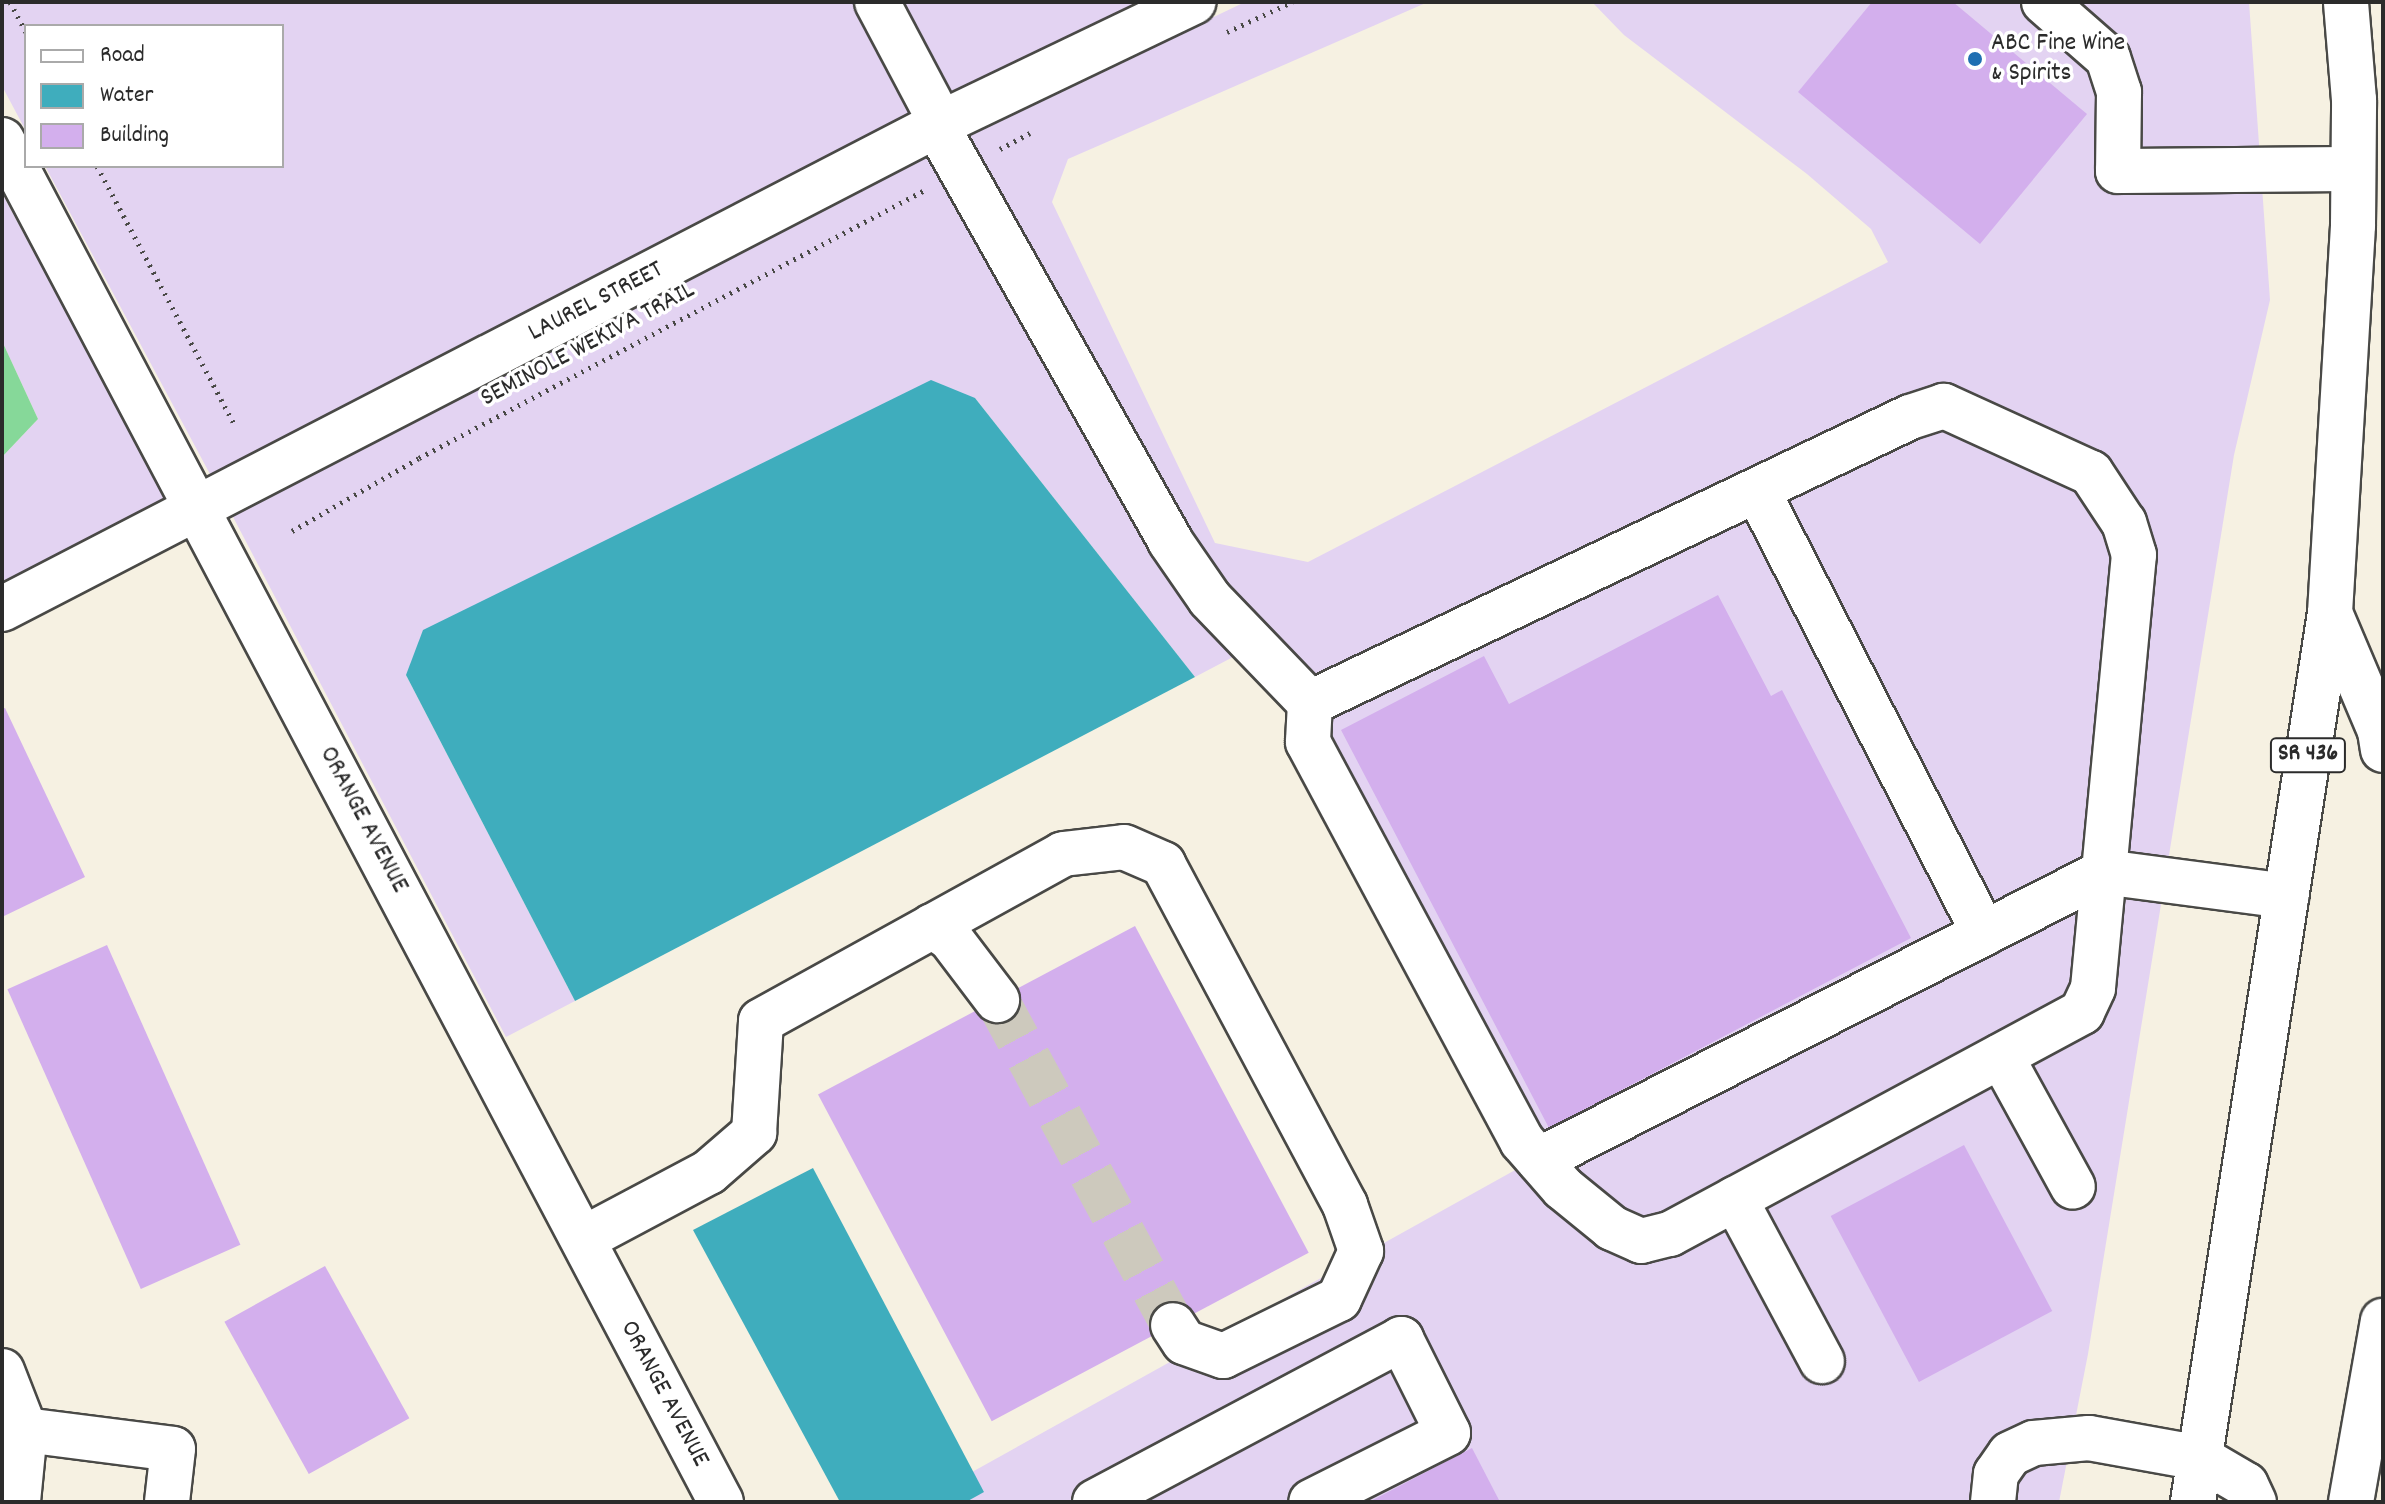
<!DOCTYPE html>
<html>
<head>
<meta charset="utf-8">
<style>
	body { margin:0 }
	#map { position:relative; width:2385px; height:1504px; overflow:hidden; background:#f6f1e2; font-family:Dekko,sans-serif }
	div>[style] { position:absolute }
	.built>* { inset:0; background:#e3d3f2 }
	.green>* { inset:0; background:#86d899 }
	.water>* { inset:0; background:#3fadbd }
	.building>* { inset:0; background:#d3afed; transform-origin:0 0 }
	.minor-tunnel>* { height:44px; margin-top:-22px; transform-origin:0; background:repeating-linear-gradient(90deg,#cdc9bd 0 44px,transparent 0 66px) }
	.path>* { height:5px; margin-top:-2.5px; transform-origin:0; background:repeating-linear-gradient(90deg,#494946 0 2px,transparent 0 8px) }
	.roads { filter:drop-shadow(2px 0 #494946) drop-shadow(-2px 0 #494946) drop-shadow(0 2px #494946) drop-shadow(0 -2px #494946) }
	.minor>* { height:44px; margin:-22px; padding:0 22px; transform-origin:22px; border-radius:22px; background:#fff }
	.major>* { height:44px; margin:-22px; padding:0 22px; transform-origin:22px; border-radius:22px; background:#fff }
	.dots>* { width:22px; height:22px; translate:-50% -50%; box-sizing:border-box; border:4px solid #fff; border-radius:50% }
	span { translate:-50% -50%; white-space:nowrap; text-align:center; line-height:1.15; -webkit-text-stroke:7px #fff; paint-order:stroke }
	.shield-label span { padding:2px 6px; background:#fff; border:2px solid; border-radius:6px; -webkit-text-stroke-width:0 }
	.shield-label { font-size:24px; color:#2b2b2b; font-weight:700 }
	.poi-label { font-size:26px; color:#2b2b2b }
	.left { translate:0 -50%; text-align:left }
	.street-label { font-size:26px; color:#2b2b2b }
	.frame { position:absolute; inset:0; border:4px solid #2b2b2b; pointer-events:none }
	.legend { position:absolute; left:24px; top:24px; width:260px; height:144px; box-sizing:border-box; background:#fff; border:2px solid #aaa; margin:0; padding:10px 14px; list-style:none; font-size:24px; color:#2b2b2b }
	.legend li { display:flex; align-items:center; gap:16px; height:40px }
	.legend b { width:40px; border:2px solid #aaa }
</style>
</head>
<body>
<div id="map">
	<div class="built">
		<div style="clip-path:polygon(2px 2px,1142px 2px,931px 103px,211px 476px,45px 166px,282px 166px,282px 26px,26px 26px,26px 131px,2px 86px)"></div>
		<div style="clip-path:polygon(1245px 2px,1428px 2px,1068px 159px,1052px 202px,1215px 543px,1308px 562px,1888px 262px,1871px 229px,1807px 174px,1624px 35px,1592px 2px,2249px 2px,2270px 300px,2234px 455px,2088px 1354px,2059px 1502px,918px 1502px,1535px 1159px,1273px 636px,1195px 677px,975px 398px,406px 675px,575px 1001px,506px 1037px,232px 515px,951px 143px)"></div>
		<div style="clip-path:polygon(2px 193px,166px 500px,2px 584px,2px 457px,38px 419px,2px 341px)"></div>
	</div>
	<div class="green">
		<div style="clip-path:polygon(2px 341px,38px 419px,2px 457px)"></div>
	</div>
	<div class="water">
		<div style="clip-path:polygon(931px 380px,975px 398px,1195px 677px,575px 1001px,406px 675px,423px 630px)"></div>
		<div style="clip-path:polygon(813px 1168px,984px 1492px,966px 1502px,840px 1502px,693px 1230px)"></div>
	</div>
	<div class="building">
		<div style="clip-path:polygon(1872px 2px,1953px 2px,2087px 114px,1980px 244px,1798px 92px)"></div>
		<div style="clip-path:polygon(1718px 595px,1771px 696px,1782px 690px,1911px 938px,1549px 1128px,1341px 730px,1484px 656px,1509px 704px)"></div>
		<div style="clip-path:polygon(5px 708px,85px 877px,2px 917px,2px 709px)"></div>
		<div style="left:1135px;top:926px;width:370px;height:359px;rotate:62deg"></div>
		<div style="left:107px;top:945px;width:328px;height:109px;rotate:66deg"></div>
		<div style="left:1964px;top:1145px;width:188px;height:151px;rotate:62deg"></div>
		<div style="left:325px;top:1266px;width:174px;height:115px;rotate:61deg"></div>
		<div style="clip-path:polygon(1472px 1448px,1500px 1502px,1369px 1502px)"></div>
	</div>
	<div class="minor-tunnel">
		<div style="left:997px;top:1000px;width:370px;rotate:61.6deg"></div>
	</div>
	<div class="path">
		<div style="left:10px;top:2px;width:34px;rotate:62deg"></div>
		<div style="left:1227px;top:32px;width:72px;rotate:-24.8deg"></div>
		<div style="left:1000px;top:149px;width:34px;rotate:-28deg"></div>
		<div style="left:97px;top:166px;width:294px;rotate:62deg"></div>
		<div style="left:292px;top:531px;width:146px;rotate:-29.9deg"></div>
		<div style="left:419px;top:458px;width:573px;rotate:-27.91deg"></div>
	</div>
	<div class="roads">
		<div class="minor">
			<div style="left:877px;top:2px;width:137px;rotate:62.1deg"></div>
			<div style="left:2044px;top:2px;width:85px;rotate:41.2deg"></div>
			<div style="left:2108px;top:58px;width:36px;rotate:72deg"></div>
			<div style="left:2119px;top:92px;width:79px;rotate:90.7deg"></div>
			<div style="left:2118px;top:171px;width:235px;rotate:-0.5deg"></div>
			<div style="left:936px;top:125px;width:477px;rotate:60.6deg"></div>
			<div style="left:1170px;top:541px;width:70px;rotate:55.4deg"></div>
			<div style="left:1210px;top:599px;width:144px;rotate:46.1deg"></div>
			<div style="left:1310px;top:703px;width:39px;rotate:93deg"></div>
			<div style="left:1308px;top:742px;width:453px;rotate:61.8deg"></div>
			<div style="left:1522px;top:1141px;width:62px;rotate:48.9deg"></div>
			<div style="left:1563px;top:1188px;width:63px;rotate:39.2deg"></div>
			<div style="left:1612px;top:1228px;width:32px;rotate:24deg"></div>
			<div style="left:1641px;top:1241px;width:30px;rotate:-14deg"></div>
			<div style="left:1670px;top:1234px;width:468px;rotate:-28.3deg"></div>
			<div style="left:2082px;top:1012px;width:26px;rotate:-65deg"></div>
			<div style="left:2093px;top:988px;width:435px;rotate:-84.6deg"></div>
			<div style="left:2134px;top:555px;width:34px;rotate:-107deg"></div>
			<div style="left:2124px;top:523px;width:60px;rotate:-123.4deg"></div>
			<div style="left:2091px;top:473px;width:162px;rotate:-155.5deg"></div>
			<div style="left:1944px;top:406px;width:36px;rotate:162deg"></div>
			<div style="left:1910px;top:417px;width:665px;rotate:154.51deg"></div>
			<div style="left:2px;top:140px;width:1540px;rotate:62.17deg"></div>
			<div style="left:1757px;top:490px;width:498px;rotate:62.9deg"></div>
			<div style="left:2px;top:609px;width:1057px;rotate:-27.36deg"></div>
			<div style="left:941px;top:123px;width:280px;rotate:-25.6deg"></div>
			<div style="left:932px;top:926px;width:22px;rotate:34deg"></div>
			<div style="left:950px;top:938px;width:78px;rotate:52.8deg"></div>
			<div style="left:2001px;top:1056px;width:149px;rotate:61.2deg"></div>
			<div style="left:1539px;top:1160px;width:634px;rotate:-27.01deg"></div>
			<div style="left:2104px;top:872px;width:184px;rotate:7.5deg"></div>
			<div style="left:1735px;top:1199px;width:184px;rotate:61.8deg"></div>
			<div style="left:583px;top:1239px;width:143px;rotate:-28deg"></div>
			<div style="left:709px;top:1172px;width:60px;rotate:-40.9deg"></div>
			<div style="left:754px;top:1133px;width:112px;rotate:-86.4deg"></div>
			<div style="left:761px;top:1021px;width:345px;rotate:-28.9deg"></div>
			<div style="left:1063px;top:854px;width:61px;rotate:-6.5deg"></div>
			<div style="left:1124px;top:847px;width:43px;rotate:23.6deg"></div>
			<div style="left:1163px;top:864px;width:387px;rotate:61.9deg"></div>
			<div style="left:1345px;top:1205px;width:49px;rotate:70.8deg"></div>
			<div style="left:1361px;top:1251px;width:53px;rotate:114.6deg"></div>
			<div style="left:1339px;top:1299px;width:129px;rotate:153.8deg"></div>
			<div style="left:1223px;top:1356px;width:41px;rotate:-160.3deg"></div>
			<div style="left:1184px;top:1342px;width:20px;rotate:-123deg"></div>
			<div style="left:2px;top:1371px;width:63px;rotate:68.7deg"></div>
			<div style="left:25px;top:1430px;width:72px;rotate:95.6deg"></div>
			<div style="left:25px;top:1430px;width:149px;rotate:7.3deg"></div>
			<div style="left:173px;top:1449px;width:53px;rotate:96.5deg"></div>
			<div style="left:1095px;top:1502px;width:347px;rotate:-28deg"></div>
			<div style="left:1401px;top:1339px;width:105px;rotate:63.4deg"></div>
			<div style="left:1448px;top:1433px;width:153px;rotate:153.3deg"></div>
			<div style="left:1993px;top:1502px;width:28px;rotate:-84deg"></div>
			<div style="left:1996px;top:1474px;width:24px;rotate:-55deg"></div>
			<div style="left:2010px;top:1454px;width:26px;rotate:-25deg"></div>
			<div style="left:2034px;top:1443px;width:55px;rotate:-5.2deg"></div>
			<div style="left:2089px;top:1438px;width:113px;rotate:10.2deg"></div>
		</div>
		<div class="major">
			<div style="left:2330px;top:613px;width:128px;rotate:67deg"></div>
			<div style="left:2380px;top:731px;width:19px;rotate:81deg"></div>
			<div style="left:2200px;top:1458px;width:53px;rotate:30.4deg"></div>
			<div style="left:2246px;top:1485px;width:19px;rotate:65deg"></div>
			<div style="left:2193px;top:1502px;width:899px;rotate:-81.24deg"></div>
			<div style="left:2330px;top:613px;width:389px;rotate:-86.6deg"></div>
			<div style="left:2353px;top:225px;width:125px;rotate:-89.5deg"></div>
			<div style="left:2354px;top:100px;width:98px;rotate:-94.7deg"></div>
			<div style="left:2351px;top:1502px;width:184px;rotate:-80deg"></div>
		</div>
	</div>
	<div class="dots">
		<div style="left:1975px;top:59px;background:#1f6fb2"></div>
	</div>
	<div class="shield-label">
		<span style="left:2308px;top:755px">SR 436</span>
	</div>
	<div class="poi-label">
		<span class="left" style="left:1991px;top:59px">ABC Fine Wine<br>&amp; Spirits</span>
	</div>
	<div class="street-label">
		<span style="left:596px;top:302px;rotate:-27deg">LAUREL STREET</span>
		<span style="left:588px;top:345px;rotate:-28deg">SEMINOLE WEKIVA TRAIL</span>
		<span style="left:363px;top:820px;rotate:62deg">ORANGE AVENUE</span>
		<span style="left:664px;top:1394px;rotate:62deg">ORANGE AVENUE</span>
	</div>
	<div class="frame"></div>
	<ul class="legend">
	<li><b style="height:10px;background:#fff"></b>Road</li>
	<li><b style="height:22px;background:#3fadbd"></b>Water</li>
	<li><b style="height:22px;background:#d3afed"></b>Building</li>
	</ul>
</div>
</body>
</html>
